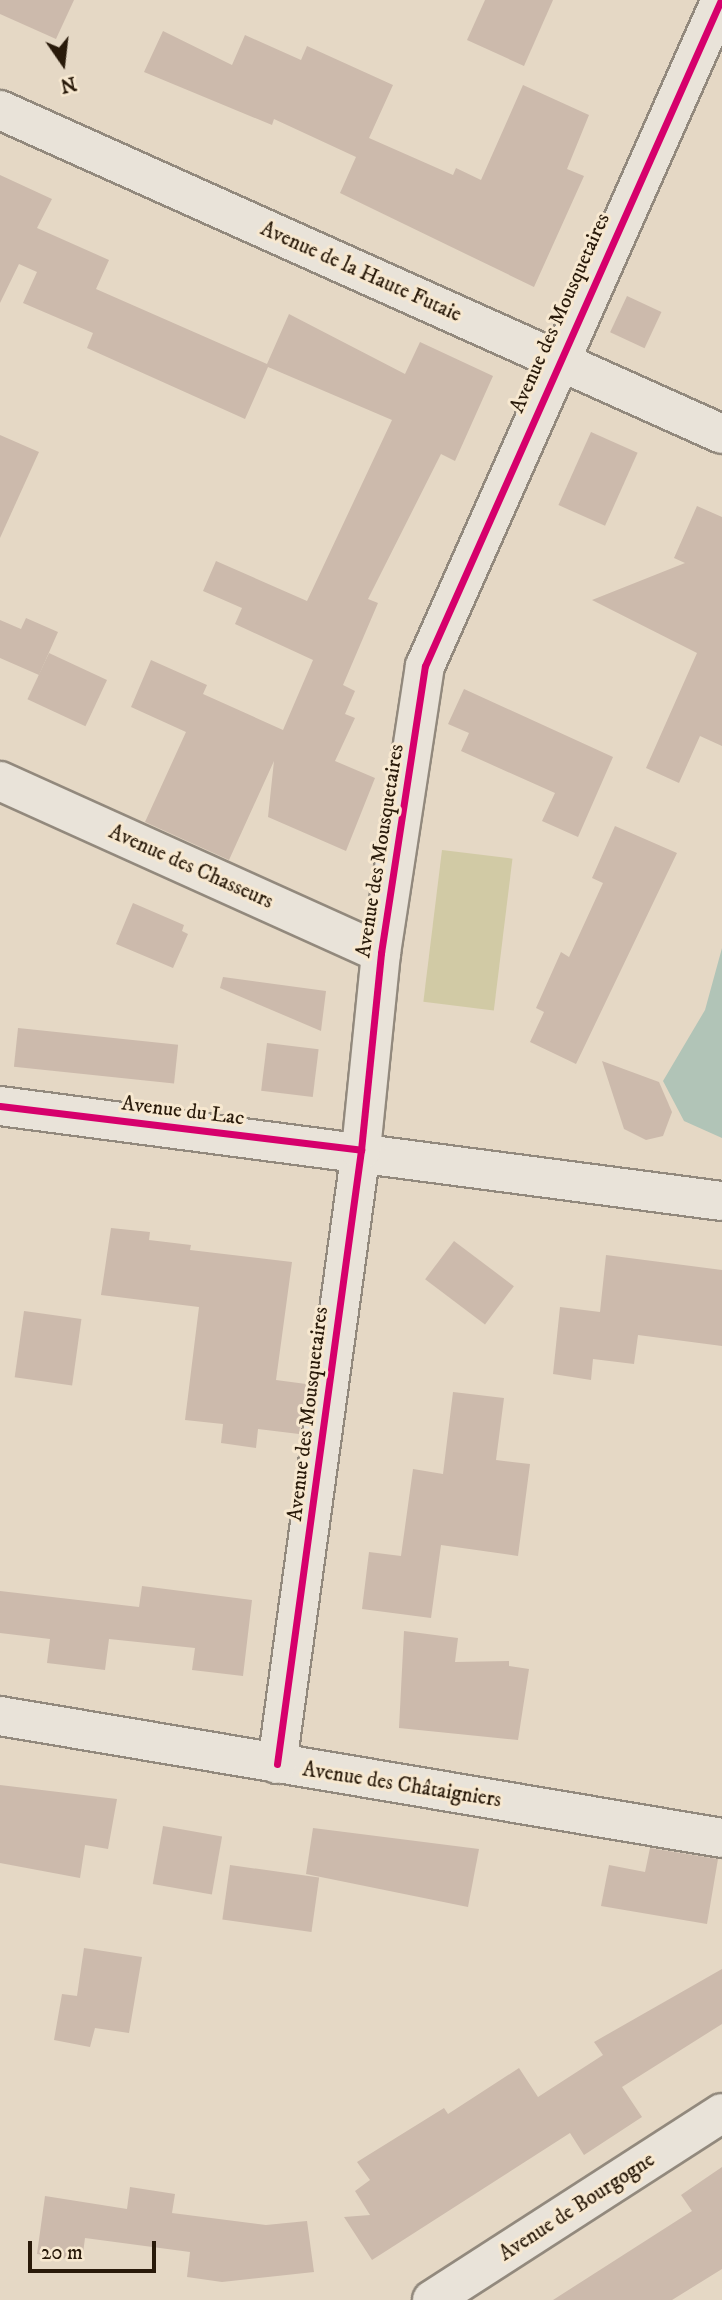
<!DOCTYPE html>
<html>
<head>
<meta charset="utf-8">
<style>
	body { margin:0 }
	#map { position:relative; width:722px; height:2300px; overflow:hidden; background:#e5d8c5; font-family:"IM FELL DW Pica",serif }
	div>[style] { position:absolute }
	.green>* { inset:0; background:#d1caa5; transform-origin:0 0 }
	.water>* { inset:0; background:#b1c4b7 }
	.building>* { inset:0; background:#ccbaac; transform-origin:0 0 }
	.roads { filter:drop-shadow(2px 0 #92897d) drop-shadow(-2px 0 #92897d) drop-shadow(0 2px #92897d) drop-shadow(0 -2px #92897d) }
	.minor>* { height:38px; margin:-19px; padding:0 19px; transform-origin:19px; border-radius:19px; background:#e9e3d9 }
	.cycleway>* { height:7px; margin:-3.5px; padding:0 3.5px; transform-origin:3.5px; border-radius:3.5px; background:#d6006c }
	span { translate:-50% -50%; white-space:nowrap; text-align:center; line-height:1.15; -webkit-text-stroke:6px #f7e8d0; paint-order:stroke }
	.street-label { font-size:21px; color:#291a0a }
	.north { position:absolute; left:28px; top:28px; width:70px; height:70px; -webkit-text-stroke:5px #f7e8d0; paint-order:stroke; rotate:166deg; font-size:19px; font-weight:700; line-height:28px; text-align:center; color:#291a0a }
	.north::after { content:''; display:block; margin:auto; width:24px; height:32px; background:#291a0a; clip-path:polygon(50% 0,100% 100%,50% 72%,0 100%) }
	.scale { position:absolute; left:28px; top:2241px; width:128px; height:32px; box-sizing:border-box; border:4px solid #291a0a; border-top:0; padding-left:9px; font-size:21px; line-height:24px; white-space:nowrap; color:#291a0a; -webkit-text-stroke:5px #f7e8d0; paint-order:stroke }
</style>
</head>
<body>
<div id="map">
	<div class="green">
		<div style="left:442px;top:850px;width:71px;height:153px;rotate:7deg"></div>
	</div>
	<div class="water">
		<div style="clip-path:polygon(722px 948px,722px 1138px,684px 1121px,663px 1081px,705px 1010px)"></div>
	</div>
	<div class="building">
		<div style="clip-path:polygon(0 0,74px 0,56px 39px,0 14px)"></div>
		<div style="clip-path:polygon(485px 0,553px 0,524px 66px,467px 40px)"></div>
		<div style="clip-path:polygon(163px 31px,232px 65px,245px 35px,301px 60px,307px 46px,393px 85px,369px 138px,453px 175px,456px 168px,481px 180px,523px 85px,589px 115px,567px 169px,584px 176px,534px 287px,340px 193px,356px 157px,274px 119px,272px 125px,144px 72px)"></div>
		<div style="clip-path:polygon(0 175px,52px 199px,37px 228px,109px 260px,96px 289px,267px 364px,289px 314px,405px 374px,420px 342px,493px 376px,455px 461px,441px 454px,368px 599px,378px 603px,343px 685px,355px 691px,345px 714px,355px 718px,335px 761px,375px 778px,346px 851px,268px 817px,274px 761px,229px 860px,145px 822px,186px 732px,131px 707px,151px 660px,207px 685px,203px 694px,283px 730px,313px 660px,235px 624px,242px 608px,203px 591px,216px 561px,307px 601px,392px 420px,268px 367px,245px 419px,87px 348px,93px 333px,23px 303px,37px 272px,19px 264px,0 303px)"></div>
		<div style="left:627px;top:296px;width:38px;height:40px;rotate:25deg"></div>
		<div style="left:591px;top:432px;width:51px;height:80px;rotate:24deg"></div>
		<div style="clip-path:polygon(0 435px,39px 452px,0 538px)"></div>
		<div style="clip-path:polygon(697px 506px,722px 517px,722px 746px,700px 736px,679px 783px,646px 768px,697px 653px,592px 600px,685px 563px,674px 558px)"></div>
		<div style="clip-path:polygon(26px 618px,58px 632px,39px 675px,0 658px,0 620px,21px 629px)"></div>
		<div style="left:49px;top:653px;width:64px;height:51px;rotate:25deg"></div>
		<div style="clip-path:polygon(464px 689px,613px 757px,578px 837px,542px 821px,555px 793px,461px 751px,469px 733px,448px 724px)"></div>
		<div style="clip-path:polygon(615px 826px,677px 853px,576px 1064px,530px 1042px,544px 1012px,536px 1008px,561px 952px,569px 957px,603px 883px,592px 878px)"></div>
		<div style="clip-path:polygon(133px 903px,184px 925px,182px 931px,188px 934px,173px 968px,116px 944px)"></div>
		<div style="clip-path:polygon(223px 977px,326px 991px,321px 1031px,220px 988px)"></div>
		<div style="left:18px;top:1028px;width:161px;height:39px;rotate:6deg"></div>
		<div style="left:267px;top:1043px;width:52px;height:48px;rotate:7deg"></div>
		<div style="clip-path:polygon(602px 1061px,659px 1082px,672px 1112px,663px 1136px,646px 1140px,624px 1129px)"></div>
		<div style="clip-path:polygon(111px 1228px,150px 1232px,149px 1240px,191px 1245px,190px 1250px,292px 1262px,276px 1380px,306px 1384px,299px 1434px,258px 1429px,256px 1448px,221px 1443px,223px 1424px,185px 1420px,199px 1307px,101px 1295px)"></div>
		<div style="left:454px;top:1241px;width:75px;height:48px;rotate:37deg"></div>
		<div style="clip-path:polygon(606px 1255px,722px 1270px,722px 1346px,638px 1335px,634px 1364px,593px 1359px,591px 1380px,553px 1374px,560px 1307px,600px 1312px)"></div>
		<div style="left:24px;top:1311px;width:58px;height:67px;rotate:8deg"></div>
		<div style="clip-path:polygon(453px 1392px,504px 1398px,496px 1460px,530px 1464px,518px 1556px,441px 1545px,431px 1618px,362px 1609px,369px 1552px,401px 1556px,413px 1469px,443px 1474px)"></div>
		<div style="clip-path:polygon(142px 1586px,252px 1600px,243px 1676px,192px 1670px,195px 1648px,109px 1639px,105px 1670px,47px 1663px,50px 1639px,0 1633px,0 1591px,139px 1607px)"></div>
		<div style="clip-path:polygon(404px 1631px,458px 1638px,455px 1662px,509px 1661px,509px 1666px,529px 1669px,518px 1740px,399px 1728px)"></div>
		<div style="clip-path:polygon(0 1785px,117px 1799px,108px 1849px,85px 1845px,80px 1878px,0 1863px)"></div>
		<div style="left:163px;top:1826px;width:60px;height:59px;rotate:10deg"></div>
		<div style="clip-path:polygon(313px 1828px,479px 1849px,468px 1907px,306px 1874px)"></div>
		<div style="clip-path:polygon(650px 1848px,718px 1859px,707px 1924px,601px 1906px,609px 1865px,645px 1872px)"></div>
		<div style="left:230px;top:1865px;width:90px;height:55px;rotate:8deg"></div>
		<div style="clip-path:polygon(84px 1948px,142px 1957px,129px 2033px,95px 2028px,90px 2047px,54px 2040px,62px 1994px,77px 1996px)"></div>
		<div style="clip-path:polygon(722px 1969px,722px 2024px,622px 2087px,642px 2117px,584px 2155px,570px 2133px,372px 2260px,344px 2217px,370px 2215px,355px 2191px,370px 2180px,357px 2162px,444px 2108px,448px 2114px,519px 2068px,538px 2097px,603px 2055px,594px 2042px)"></div>
		<div style="clip-path:polygon(722px 2167px,722px 2269px,672px 2300px,553px 2300px,692px 2211px,681px 2195px)"></div>
		<div style="clip-path:polygon(130px 2187px,175px 2194px,172px 2213px,266px 2225px,307px 2221px,314px 2272px,222px 2282px,187px 2277px,190px 2252px,85px 2238px,82px 2261px,37px 2254px,45px 2196px,127px 2209px)"></div>
	</div>
	<div class="roads">
		<div class="minor">
			<div style="left:0;top:110px;width:791px;rotate:24.17deg"></div>
			<div style="left:0;top:781px;width:418px;rotate:24.3deg"></div>
			<div style="left:0;top:1106px;width:728px;rotate:7.5deg"></div>
			<div style="left:0;top:1716px;width:732px;rotate:9.59deg"></div>
			<div style="left:277px;top:1764px;width:620px;rotate:-82.21deg"></div>
			<div style="left:361px;top:1150px;width:198px;rotate:-84.2deg"></div>
			<div style="left:381px;top:953px;width:290px;rotate:-81.3deg"></div>
			<div style="left:425px;top:666px;width:729px;rotate:-66.04deg"></div>
			<div style="left:432px;top:2300px;width:345px;rotate:-32.8deg"></div>
		</div>
	</div>
	<div class="cycleway">
		<div style="left:0;top:1106px;width:364px;rotate:6.9deg"></div>
		<div style="left:277px;top:1764px;width:620px;rotate:-82.21deg"></div>
		<div style="left:361px;top:1150px;width:198px;rotate:-84.2deg"></div>
		<div style="left:381px;top:953px;width:290px;rotate:-81.3deg"></div>
		<div style="left:425px;top:666px;width:729px;rotate:-66.04deg"></div>
	</div>
	<div class="street-label">
		<span style="left:361px;top:272px;rotate:24deg">Avenue de la Haute Futaie</span>
		<span style="left:560px;top:313px;rotate:-66deg">Avenue des Mousquetaires</span>
		<span style="left:380px;top:851px;rotate:-81deg">Avenue des Mousquetaires</span>
		<span style="left:191px;top:867px;rotate:24deg">Avenue des Chasseurs</span>
		<span style="left:183px;top:1111px;rotate:7deg">Avenue du Lac</span>
		<span style="left:308px;top:1414px;rotate:-83deg">Avenue des Mousquetaires</span>
		<span style="left:402px;top:1785px;rotate:9deg">Avenue des Châtaigniers</span>
		<span style="left:577px;top:2207px;rotate:-33deg">Avenue de Bourgogne</span>
	</div>
	<div class="north">N</div>
	<div class="scale">20 m</div>
</div>
</body>
</html>
